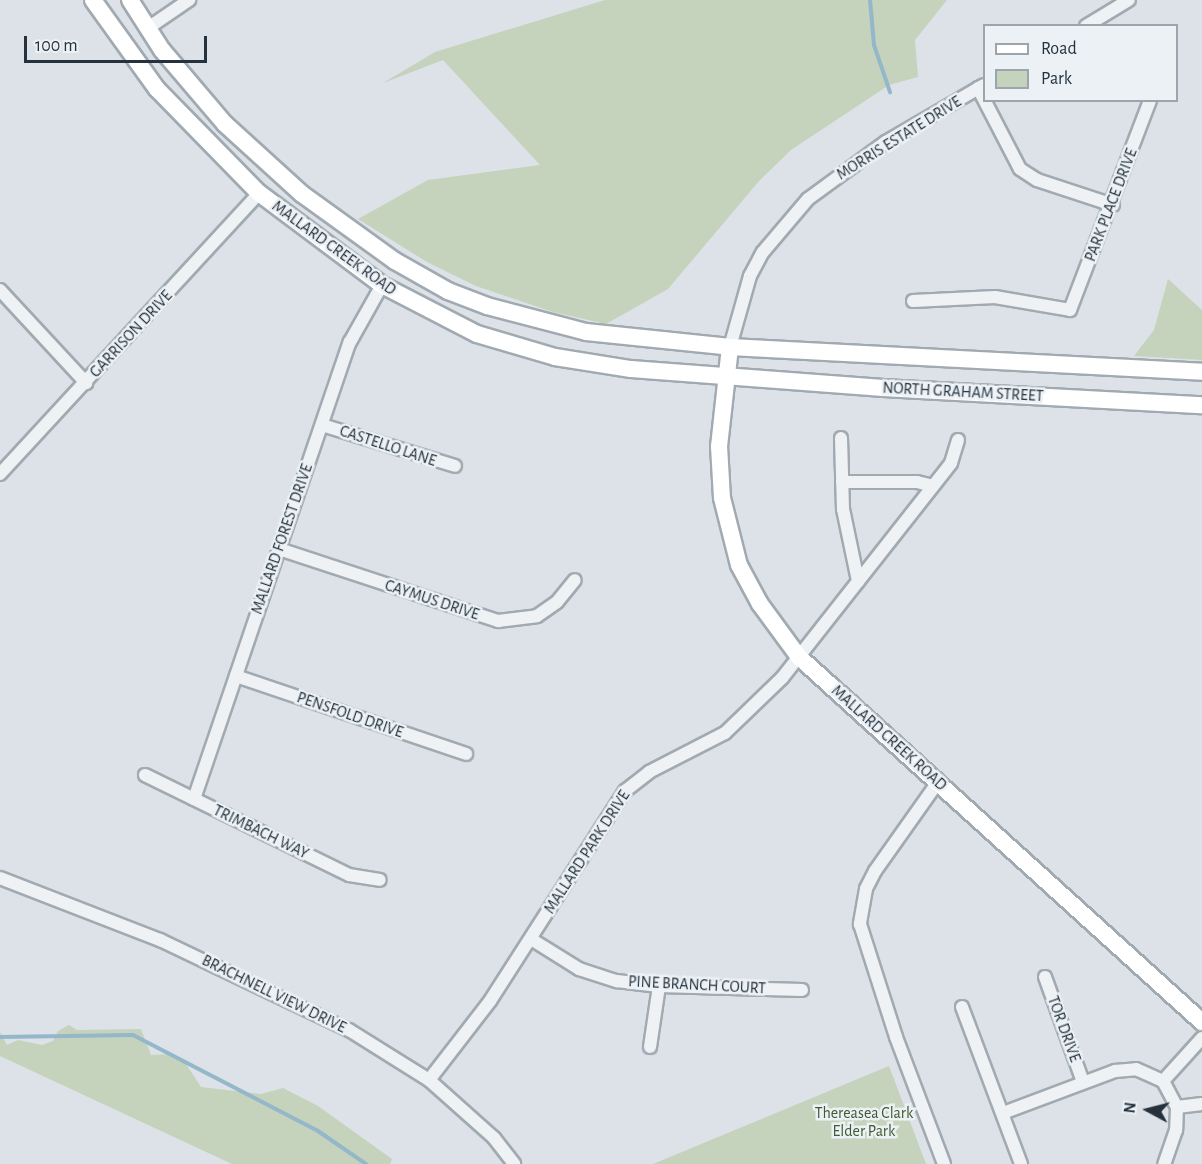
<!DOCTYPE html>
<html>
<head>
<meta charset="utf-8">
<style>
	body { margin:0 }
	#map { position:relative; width:1202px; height:1164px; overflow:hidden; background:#dce2e7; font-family:"Alegreya Sans",sans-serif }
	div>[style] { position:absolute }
	.green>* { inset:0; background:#c5d2bc }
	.stream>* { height:4px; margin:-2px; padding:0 2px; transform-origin:2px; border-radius:2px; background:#94b7ca }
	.roads { filter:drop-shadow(2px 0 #a1aab1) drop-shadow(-2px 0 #a1aab1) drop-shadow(0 2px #a1aab1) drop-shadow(0 -2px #a1aab1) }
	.street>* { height:12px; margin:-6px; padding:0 6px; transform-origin:6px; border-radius:6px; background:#eff2f5 }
	.secondary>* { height:16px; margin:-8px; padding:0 8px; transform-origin:8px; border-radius:8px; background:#fff }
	span { translate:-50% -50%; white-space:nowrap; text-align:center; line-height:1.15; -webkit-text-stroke:5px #ebf1f5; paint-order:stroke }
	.street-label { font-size:16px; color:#25323e }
	.park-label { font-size:16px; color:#405b31 }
	.legend { position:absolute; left:983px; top:24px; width:195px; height:78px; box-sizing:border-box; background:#ebf1f5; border:2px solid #9ca5ac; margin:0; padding:8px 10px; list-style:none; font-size:18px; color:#25323e }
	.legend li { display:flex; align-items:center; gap:12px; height:30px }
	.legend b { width:30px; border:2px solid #9ca5ac }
	.north { position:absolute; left:1118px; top:1080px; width:60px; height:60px; -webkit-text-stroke:4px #ebf1f5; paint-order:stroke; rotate:277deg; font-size:16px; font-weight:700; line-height:24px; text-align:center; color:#25323e }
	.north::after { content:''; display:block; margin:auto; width:21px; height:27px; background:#25323e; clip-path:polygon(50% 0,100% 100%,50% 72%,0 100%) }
	.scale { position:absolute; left:24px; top:36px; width:183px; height:27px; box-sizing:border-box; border:3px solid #25323e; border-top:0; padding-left:8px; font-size:18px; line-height:21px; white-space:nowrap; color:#25323e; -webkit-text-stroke:4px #ebf1f5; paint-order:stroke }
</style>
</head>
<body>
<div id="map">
	<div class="green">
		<div style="clip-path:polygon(605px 0,947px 0,915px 40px,918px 77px,889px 85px,791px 150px,759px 181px,668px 289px,606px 324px,553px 312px,476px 286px,427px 262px,358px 219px,428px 180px,540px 165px,443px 60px,383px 83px,435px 52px)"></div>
		<div style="clip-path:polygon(1168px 279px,1202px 310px,1202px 360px,1134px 356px,1154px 330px)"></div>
		<div style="clip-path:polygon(69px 1025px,77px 1030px,141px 1029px,151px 1055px,173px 1054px,184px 1061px,201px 1087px,261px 1094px,283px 1088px,318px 1106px,392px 1159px,390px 1164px,232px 1164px,0 1056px,0 1032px,7px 1045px,18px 1040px,42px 1045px,53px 1041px,58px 1031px)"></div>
		<div style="clip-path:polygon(889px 1066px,926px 1164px,653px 1164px)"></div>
	</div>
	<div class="stream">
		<div style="left:870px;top:0;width:45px;rotate:84.9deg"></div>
		<div style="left:874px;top:45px;width:50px;rotate:71.2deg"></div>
		<div style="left:0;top:1037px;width:133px;rotate:-0.9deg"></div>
		<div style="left:133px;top:1035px;width:208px;rotate:27.4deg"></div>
		<div style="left:318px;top:1131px;width:58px;rotate:34.5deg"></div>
	</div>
	<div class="roads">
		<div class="street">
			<div style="left:1086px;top:26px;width:50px;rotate:-31.2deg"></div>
			<div style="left:148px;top:28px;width:50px;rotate:-34.3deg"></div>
			<div style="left:978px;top:88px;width:91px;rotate:62.6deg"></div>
			<div style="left:1020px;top:169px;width:20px;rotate:33deg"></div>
			<div style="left:1037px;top:180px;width:80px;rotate:18.2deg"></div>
			<div style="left:0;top:290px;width:127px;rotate:47.2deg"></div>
			<div style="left:913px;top:301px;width:82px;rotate:-2.8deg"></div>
			<div style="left:995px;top:297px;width:76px;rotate:9.8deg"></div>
			<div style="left:1070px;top:310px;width:225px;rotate:-69.1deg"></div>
			<div style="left:730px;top:347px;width:74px;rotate:-74.3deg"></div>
			<div style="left:750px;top:276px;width:27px;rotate:-62deg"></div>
			<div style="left:763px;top:252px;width:70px;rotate:-49.7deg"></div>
			<div style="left:808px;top:199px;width:97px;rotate:-36.2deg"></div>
			<div style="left:886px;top:142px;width:113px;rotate:-30.2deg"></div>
			<div style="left:322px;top:425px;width:139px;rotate:17.1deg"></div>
			<div style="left:841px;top:438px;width:71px;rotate:88.4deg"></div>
			<div style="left:843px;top:509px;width:74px;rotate:78.2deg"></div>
			<div style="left:0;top:474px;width:382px;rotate:-47.3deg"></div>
			<div style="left:842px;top:482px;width:75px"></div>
			<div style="left:917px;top:482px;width:16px;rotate:14deg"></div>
			<div style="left:279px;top:549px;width:231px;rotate:18.2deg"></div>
			<div style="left:498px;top:621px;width:39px;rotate:-7deg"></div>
			<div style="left:537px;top:616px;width:24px;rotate:-35deg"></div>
			<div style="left:557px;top:602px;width:28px;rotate:-51deg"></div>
			<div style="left:236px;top:676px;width:243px;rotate:18.7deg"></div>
			<div style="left:145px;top:775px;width:227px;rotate:26.1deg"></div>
			<div style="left:349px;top:875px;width:31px;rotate:9deg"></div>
			<div style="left:938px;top:782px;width:109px;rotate:125.3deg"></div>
			<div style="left:875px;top:871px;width:20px;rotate:117deg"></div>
			<div style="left:866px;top:889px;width:36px;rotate:100deg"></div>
			<div style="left:860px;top:924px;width:119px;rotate:72.3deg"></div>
			<div style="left:896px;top:1037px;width:136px;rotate:69.3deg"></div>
			<div style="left:194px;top:799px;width:483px;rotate:-71.2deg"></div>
			<div style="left:350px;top:342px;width:65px;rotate:-60.7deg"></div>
			<div style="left:0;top:878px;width:172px;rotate:21.2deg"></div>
			<div style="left:160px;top:940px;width:209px;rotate:25.5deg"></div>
			<div style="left:349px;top:1030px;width:94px;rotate:32deg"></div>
			<div style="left:429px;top:1080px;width:87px;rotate:41.7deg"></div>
			<div style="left:494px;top:1138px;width:33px;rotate:52deg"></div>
			<div style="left:531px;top:939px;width:57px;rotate:32deg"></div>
			<div style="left:579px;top:969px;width:40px;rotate:18deg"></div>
			<div style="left:617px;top:981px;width:42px;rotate:6.8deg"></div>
			<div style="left:659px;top:986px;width:143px;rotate:1.6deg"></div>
			<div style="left:1045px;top:977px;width:112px;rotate:70.1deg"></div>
			<div style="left:962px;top:1007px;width:168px;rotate:69.4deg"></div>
			<div style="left:650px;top:1047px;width:62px;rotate:-81.6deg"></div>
			<div style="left:429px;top:1080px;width:100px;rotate:-52.3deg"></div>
			<div style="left:490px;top:1001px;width:250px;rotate:-57.3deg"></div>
			<div style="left:625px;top:791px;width:31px;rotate:-38deg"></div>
			<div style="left:649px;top:772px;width:85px;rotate:-27.2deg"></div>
			<div style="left:725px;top:733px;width:79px;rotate:-44deg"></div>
			<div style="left:782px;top:678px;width:273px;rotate:-51.8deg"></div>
			<div style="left:951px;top:463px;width:24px;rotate:-73deg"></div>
			<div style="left:1163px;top:1081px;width:58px;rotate:-47.8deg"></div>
			<div style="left:1177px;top:1107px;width:25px;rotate:-7deg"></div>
			<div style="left:1003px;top:1113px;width:120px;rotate:-20.6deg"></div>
			<div style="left:1115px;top:1071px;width:21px;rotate:-5deg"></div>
			<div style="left:1136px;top:1069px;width:30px;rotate:24deg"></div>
			<div style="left:1163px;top:1081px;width:30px;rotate:62deg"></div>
			<div style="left:1177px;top:1107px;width:23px;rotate:92deg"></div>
			<div style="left:1176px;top:1130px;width:36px;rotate:109deg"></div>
		</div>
		<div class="secondary">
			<div style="left:93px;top:0;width:110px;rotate:54.3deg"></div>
			<div style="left:157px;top:89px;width:146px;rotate:45.6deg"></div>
			<div style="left:259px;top:193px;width:154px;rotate:36.8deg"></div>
			<div style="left:382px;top:285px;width:107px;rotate:27.3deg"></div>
			<div style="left:477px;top:334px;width:81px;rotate:16.4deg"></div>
			<div style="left:555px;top:357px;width:77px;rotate:9deg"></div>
			<div style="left:631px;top:369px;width:253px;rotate:4.3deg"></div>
			<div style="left:883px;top:388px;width:319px;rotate:3.1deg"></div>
			<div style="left:130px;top:0;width:59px;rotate:57.4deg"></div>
			<div style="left:162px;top:50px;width:97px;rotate:49.6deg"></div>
			<div style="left:225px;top:124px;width:104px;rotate:42.3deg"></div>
			<div style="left:302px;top:194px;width:115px;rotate:35.8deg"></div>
			<div style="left:395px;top:261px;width:61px;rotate:29.5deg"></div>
			<div style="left:448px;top:291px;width:42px;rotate:21deg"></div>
			<div style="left:487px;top:306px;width:102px;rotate:14.7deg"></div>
			<div style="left:586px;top:332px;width:145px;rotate:5.9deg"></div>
			<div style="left:730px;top:347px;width:473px;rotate:3deg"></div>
			<div style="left:730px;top:347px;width:100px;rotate:96.3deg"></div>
			<div style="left:719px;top:446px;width:52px;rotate:86.7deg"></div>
			<div style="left:722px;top:498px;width:69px;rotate:75.8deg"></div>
			<div style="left:739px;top:565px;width:44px;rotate:61.7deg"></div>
			<div style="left:760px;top:604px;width:66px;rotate:53.7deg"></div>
			<div style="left:799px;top:657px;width:544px;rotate:42.17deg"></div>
		</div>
	</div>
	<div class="street-label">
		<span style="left:899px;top:138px;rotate:-32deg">MORRIS ESTATE DRIVE</span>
		<span style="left:1111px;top:205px;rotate:-69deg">PARK PLACE DRIVE</span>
		<span style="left:334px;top:248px;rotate:36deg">MALLARD CREEK ROAD</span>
		<span style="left:131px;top:334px;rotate:-47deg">GARRISON DRIVE</span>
		<span style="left:963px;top:392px;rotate:3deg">NORTH GRAHAM STREET</span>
		<span style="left:388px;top:446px;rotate:18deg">CASTELLO LANE</span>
		<span style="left:282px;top:539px;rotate:-71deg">MALLARD FOREST DRIVE</span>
		<span style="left:432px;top:600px;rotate:18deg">CAYMUS DRIVE</span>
		<span style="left:350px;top:715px;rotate:19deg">PENSFOLD DRIVE</span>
		<span style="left:889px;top:738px;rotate:42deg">MALLARD CREEK ROAD</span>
		<span style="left:261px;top:832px;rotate:26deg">TRIMBACH WAY</span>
		<span style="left:587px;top:852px;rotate:-57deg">MALLARD PARK DRIVE</span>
		<span style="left:697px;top:985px;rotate:3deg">PINE BRANCH COURT</span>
		<span style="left:274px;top:994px;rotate:26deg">BRACHNELL VIEW DRIVE</span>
		<span style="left:1064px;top:1029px;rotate:70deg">TOR DRIVE</span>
	</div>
	<div class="park-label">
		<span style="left:864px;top:1122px">Thereasea Clark<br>Elder Park</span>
	</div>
	<ul class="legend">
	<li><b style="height:8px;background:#fff"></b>Road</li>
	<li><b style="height:16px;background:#c5d2bc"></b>Park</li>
	</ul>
	<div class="north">N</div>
	<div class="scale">100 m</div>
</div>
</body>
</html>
